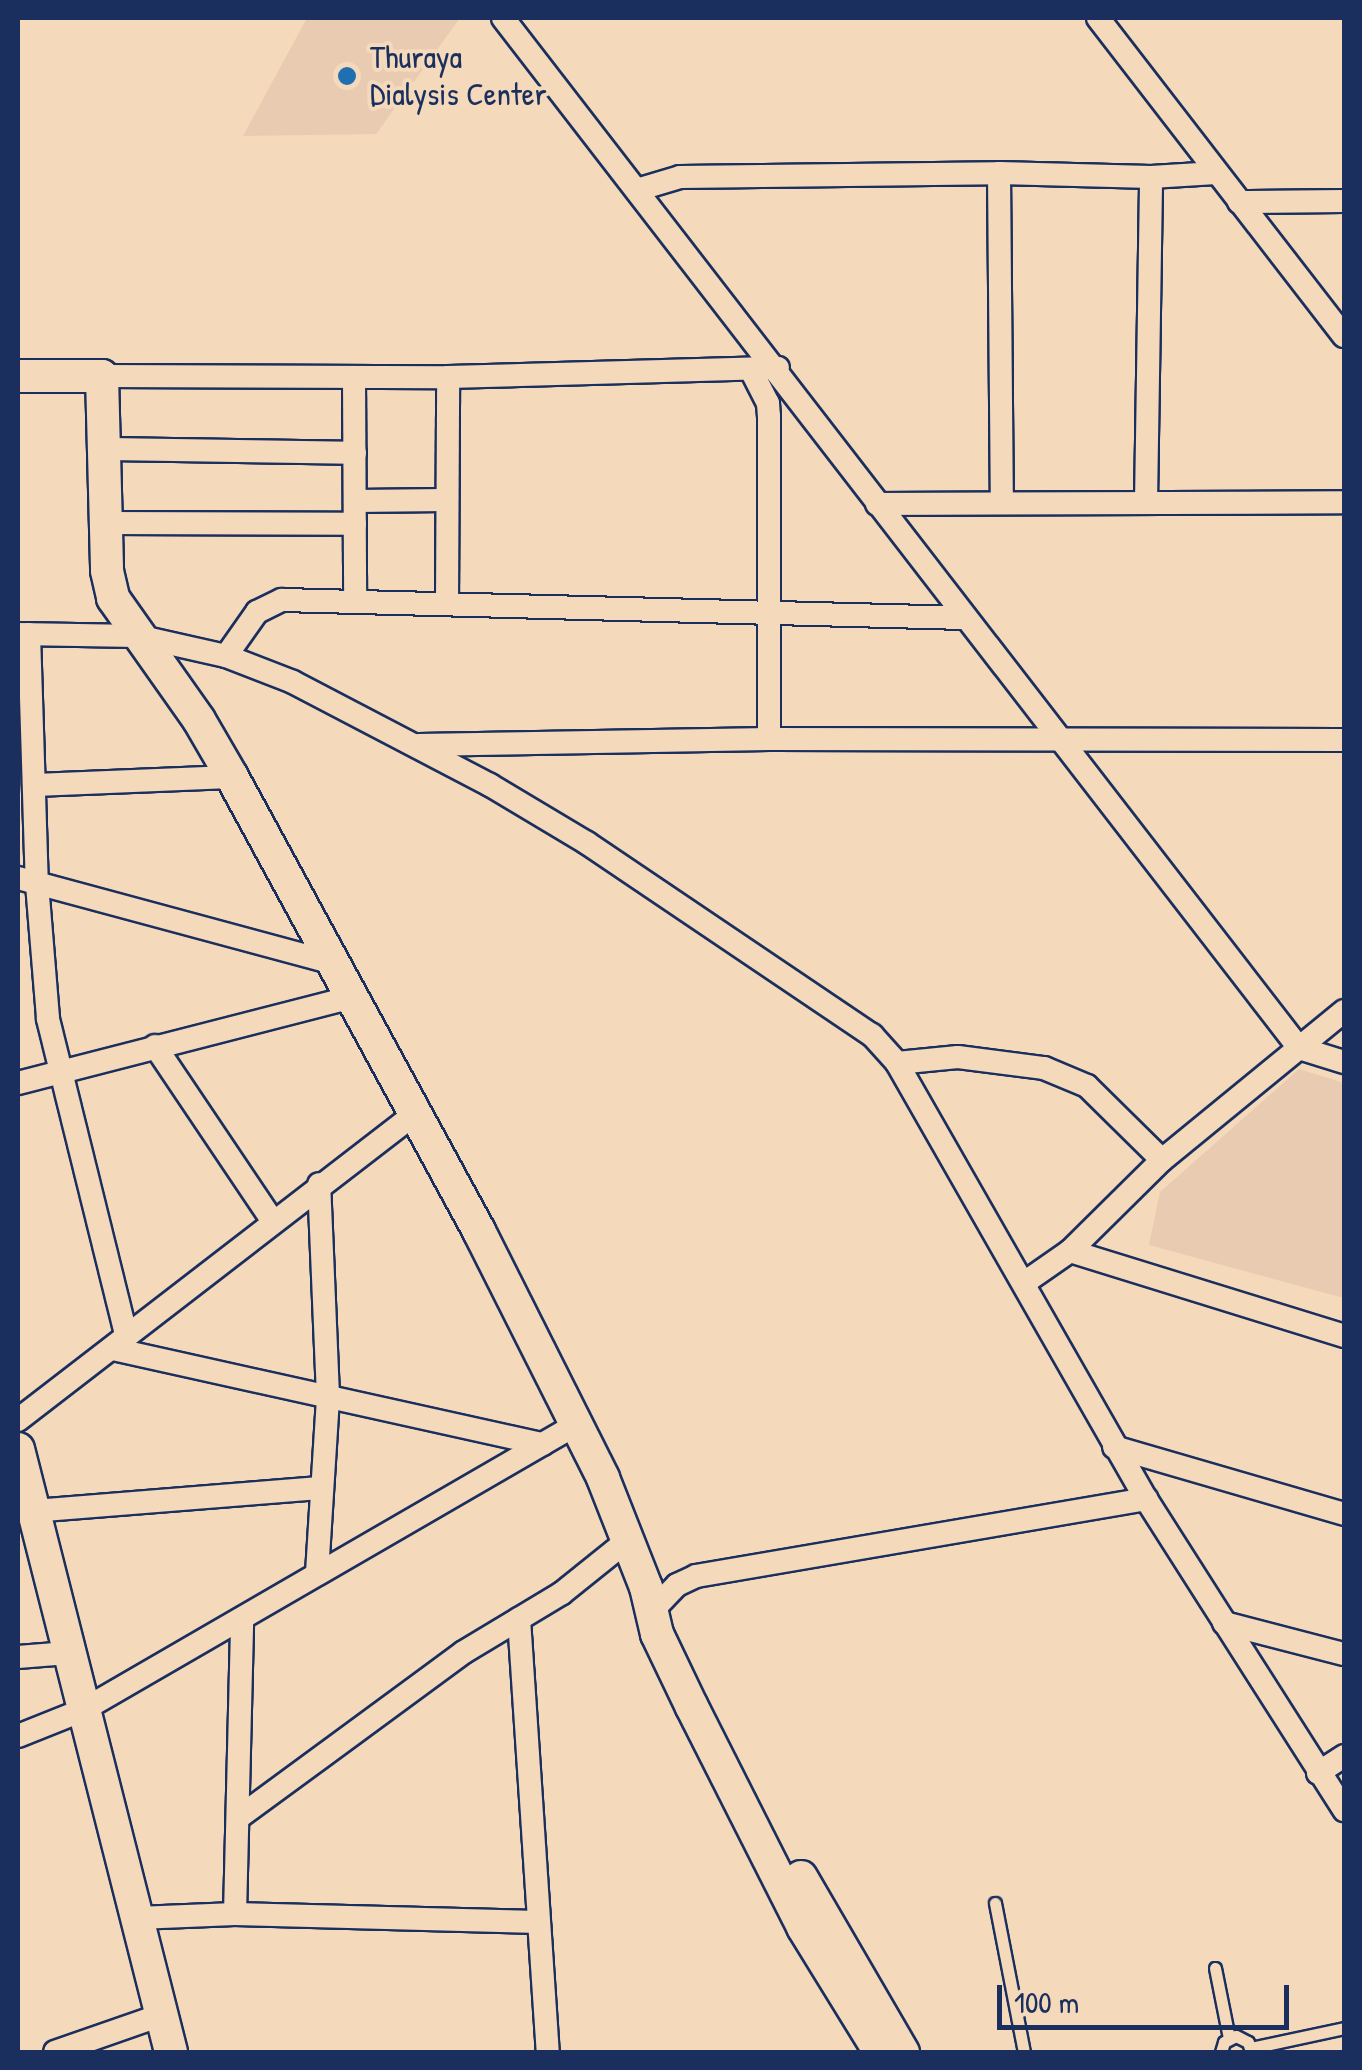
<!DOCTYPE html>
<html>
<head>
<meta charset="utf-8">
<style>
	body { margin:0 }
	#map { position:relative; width:1362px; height:2070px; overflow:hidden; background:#f4d9bb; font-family:"Patrick Hand",sans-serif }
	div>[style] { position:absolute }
	.built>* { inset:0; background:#e8cbb1 }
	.roads { filter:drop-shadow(2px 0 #1b2f5e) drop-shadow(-2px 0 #1b2f5e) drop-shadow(0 2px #1b2f5e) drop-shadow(0 -2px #1b2f5e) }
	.lane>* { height:11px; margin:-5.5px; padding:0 5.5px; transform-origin:5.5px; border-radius:5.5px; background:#f4d9bb }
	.street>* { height:22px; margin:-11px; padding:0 11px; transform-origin:11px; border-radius:11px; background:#f4d9bb }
	.secondary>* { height:32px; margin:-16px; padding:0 16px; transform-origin:16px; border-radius:16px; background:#f4d9bb }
	.dots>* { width:28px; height:28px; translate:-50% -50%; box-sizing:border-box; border:5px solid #f4d9bb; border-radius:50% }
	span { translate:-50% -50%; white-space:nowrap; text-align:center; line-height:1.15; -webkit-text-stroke:8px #f4d9bb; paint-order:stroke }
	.poi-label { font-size:32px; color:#1b2f5e }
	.left { translate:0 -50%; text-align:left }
	.frame { position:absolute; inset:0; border:20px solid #1b2f5e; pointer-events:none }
	.scale { position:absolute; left:997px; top:1985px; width:292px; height:45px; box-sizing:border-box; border:5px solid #1b2f5e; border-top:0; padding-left:12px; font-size:30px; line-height:35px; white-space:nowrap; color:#1b2f5e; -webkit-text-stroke:8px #f4d9bb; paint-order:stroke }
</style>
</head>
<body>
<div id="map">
	<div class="built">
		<div style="clip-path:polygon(307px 18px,460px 18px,376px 134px,243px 136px)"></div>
		<div style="clip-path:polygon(1299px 1069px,1344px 1083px,1344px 1298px,1149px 1245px,1160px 1192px)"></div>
	</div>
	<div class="roads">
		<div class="lane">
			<div style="left:995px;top:1903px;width:152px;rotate:79deg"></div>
			<div style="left:1215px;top:1968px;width:71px;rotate:78.7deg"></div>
			<div style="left:1251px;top:2048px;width:95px;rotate:-12.1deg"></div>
			<div style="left:1221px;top:2052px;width:10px;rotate:-73deg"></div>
			<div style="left:1224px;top:2042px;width:13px;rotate:-27deg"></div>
			<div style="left:1236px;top:2036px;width:13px;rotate:27deg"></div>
			<div style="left:1248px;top:2042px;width:10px;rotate:73deg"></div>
		</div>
		<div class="street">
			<div style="left:503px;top:18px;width:1302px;rotate:52.3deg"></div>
			<div style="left:1299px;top:1048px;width:47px;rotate:17.3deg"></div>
			<div style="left:1098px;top:18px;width:402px;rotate:52.3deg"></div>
			<div style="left:999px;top:173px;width:329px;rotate:89.5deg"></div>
			<div style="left:640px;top:189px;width:42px;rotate:-16.7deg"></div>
			<div style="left:680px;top:177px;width:319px;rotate:-0.7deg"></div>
			<div style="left:999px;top:173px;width:152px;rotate:1.5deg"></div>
			<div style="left:1151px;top:177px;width:65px;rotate:-3.5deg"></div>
			<div style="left:1239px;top:202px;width:105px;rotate:-0.5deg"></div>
			<div style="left:751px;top:370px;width:37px;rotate:63deg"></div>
			<div style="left:768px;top:403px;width:13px;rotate:86deg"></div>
			<div style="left:769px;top:416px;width:323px;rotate:90deg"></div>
			<div style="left:102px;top:376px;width:346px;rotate:0.2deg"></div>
			<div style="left:448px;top:377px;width:330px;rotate:-1.6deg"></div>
			<div style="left:354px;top:378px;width:223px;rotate:89.7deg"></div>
			<div style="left:104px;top:449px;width:251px;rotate:0.9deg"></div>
			<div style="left:355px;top:501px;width:91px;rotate:-0.6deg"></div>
			<div style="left:1146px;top:503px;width:326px;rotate:-89.1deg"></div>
			<div style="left:877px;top:504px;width:467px;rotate:-0.2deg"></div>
			<div style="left:105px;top:523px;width:250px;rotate:0.2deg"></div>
			<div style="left:447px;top:602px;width:225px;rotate:-89.7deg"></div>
			<div style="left:18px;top:634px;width:119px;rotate:1deg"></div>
			<div style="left:137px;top:636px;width:91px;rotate:12.7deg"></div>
			<div style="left:226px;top:656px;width:72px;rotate:21.2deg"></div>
			<div style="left:293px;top:682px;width:222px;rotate:27.6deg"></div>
			<div style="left:490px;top:785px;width:113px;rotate:30.9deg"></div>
			<div style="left:587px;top:843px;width:344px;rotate:34deg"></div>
			<div style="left:872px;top:1035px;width:38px;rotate:48deg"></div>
			<div style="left:897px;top:1063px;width:502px;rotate:60.27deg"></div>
			<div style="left:1146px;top:1499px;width:369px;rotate:57.5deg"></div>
			<div style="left:29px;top:634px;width:250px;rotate:88.2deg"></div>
			<div style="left:37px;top:884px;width:135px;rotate:85.3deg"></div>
			<div style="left:48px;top:1019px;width:325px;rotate:76.1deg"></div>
			<div style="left:226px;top:656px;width:54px;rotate:-54.8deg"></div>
			<div style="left:257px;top:612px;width:28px;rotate:-26deg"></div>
			<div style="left:282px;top:600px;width:684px;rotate:1.51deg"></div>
			<div style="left:419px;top:745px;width:350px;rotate:-1deg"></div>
			<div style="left:769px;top:739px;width:575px;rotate:0.1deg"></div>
			<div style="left:34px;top:785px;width:198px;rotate:-2.3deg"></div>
			<div style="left:18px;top:878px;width:322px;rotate:15.1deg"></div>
			<div style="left:155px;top:1046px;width:210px;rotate:56.1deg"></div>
			<div style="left:897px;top:1063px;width:61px;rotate:-5.6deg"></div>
			<div style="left:958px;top:1057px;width:87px;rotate:7.3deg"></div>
			<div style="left:1044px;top:1068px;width:47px;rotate:22.7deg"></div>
			<div style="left:1087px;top:1086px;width:105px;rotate:44.6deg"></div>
			<div style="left:18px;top:1083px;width:343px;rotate:-14.4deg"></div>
			<div style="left:1070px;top:1251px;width:287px;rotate:17.2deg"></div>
			<div style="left:1024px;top:1283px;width:56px;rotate:-34.8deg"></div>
			<div style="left:1070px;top:1251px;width:129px;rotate:-44.7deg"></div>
			<div style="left:1162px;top:1160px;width:235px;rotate:-39.3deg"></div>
			<div style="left:113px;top:1349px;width:440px;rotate:12.5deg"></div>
			<div style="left:18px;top:1420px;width:503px;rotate:-37.65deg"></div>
			<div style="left:1114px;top:1447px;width:240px;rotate:16.2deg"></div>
			<div style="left:33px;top:1511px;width:289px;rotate:-4.6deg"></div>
			<div style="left:317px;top:1573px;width:177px;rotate:-86.4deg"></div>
			<div style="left:328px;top:1396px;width:212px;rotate:-92.4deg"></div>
			<div style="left:650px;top:1613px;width:39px;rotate:-46deg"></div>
			<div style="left:677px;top:1585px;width:21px;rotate:-25deg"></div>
			<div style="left:696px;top:1576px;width:457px;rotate:-9.7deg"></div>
			<div style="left:519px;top:1619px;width:434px;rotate:86.2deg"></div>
			<div style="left:1224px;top:1623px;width:124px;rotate:14.5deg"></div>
			<div style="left:18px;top:1657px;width:50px;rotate:-4.6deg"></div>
			<div style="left:18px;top:1736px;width:70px;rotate:-21.8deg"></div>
			<div style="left:83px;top:1710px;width:571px;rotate:-30.07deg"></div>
			<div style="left:1318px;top:1773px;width:31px;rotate:-33deg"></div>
			<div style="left:238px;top:1818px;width:280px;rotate:-36.3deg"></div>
			<div style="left:464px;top:1652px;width:114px;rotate:-31deg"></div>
			<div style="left:562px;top:1593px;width:85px;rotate:-38.8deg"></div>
			<div style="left:235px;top:1914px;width:294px;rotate:-88.6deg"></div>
			<div style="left:137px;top:1918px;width:98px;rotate:-2.3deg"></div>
			<div style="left:235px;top:1914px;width:303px;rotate:1.5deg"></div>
			<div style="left:55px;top:2052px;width:112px;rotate:-19.2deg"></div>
		</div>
		<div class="secondary">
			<div style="left:18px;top:376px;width:84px"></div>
			<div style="left:102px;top:376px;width:195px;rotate:88.5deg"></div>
			<div style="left:107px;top:571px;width:28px;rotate:77deg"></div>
			<div style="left:113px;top:598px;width:149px;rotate:54.8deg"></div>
			<div style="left:199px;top:720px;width:66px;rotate:59.9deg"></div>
			<div style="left:232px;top:777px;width:517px;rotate:61.45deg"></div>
			<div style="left:479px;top:1231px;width:276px;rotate:63.3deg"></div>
			<div style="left:603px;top:1478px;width:117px;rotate:68.5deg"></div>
			<div style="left:646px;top:1587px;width:48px;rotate:76.8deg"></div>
			<div style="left:657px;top:1634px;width:81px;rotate:64.4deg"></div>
			<div style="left:692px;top:1707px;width:246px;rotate:63.2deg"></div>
			<div style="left:803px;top:1927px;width:147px;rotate:58.4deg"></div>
			<div style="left:18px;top:1449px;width:622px;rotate:75.76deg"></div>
			<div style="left:801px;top:1877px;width:203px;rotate:59.8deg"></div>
		</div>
	</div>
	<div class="dots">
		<div style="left:347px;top:76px;background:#1f6fb2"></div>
	</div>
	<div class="poi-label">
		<span class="left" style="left:370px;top:76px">Thuraya<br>Dialysis Center</span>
	</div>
	<div class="frame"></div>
	<div class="scale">100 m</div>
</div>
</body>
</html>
